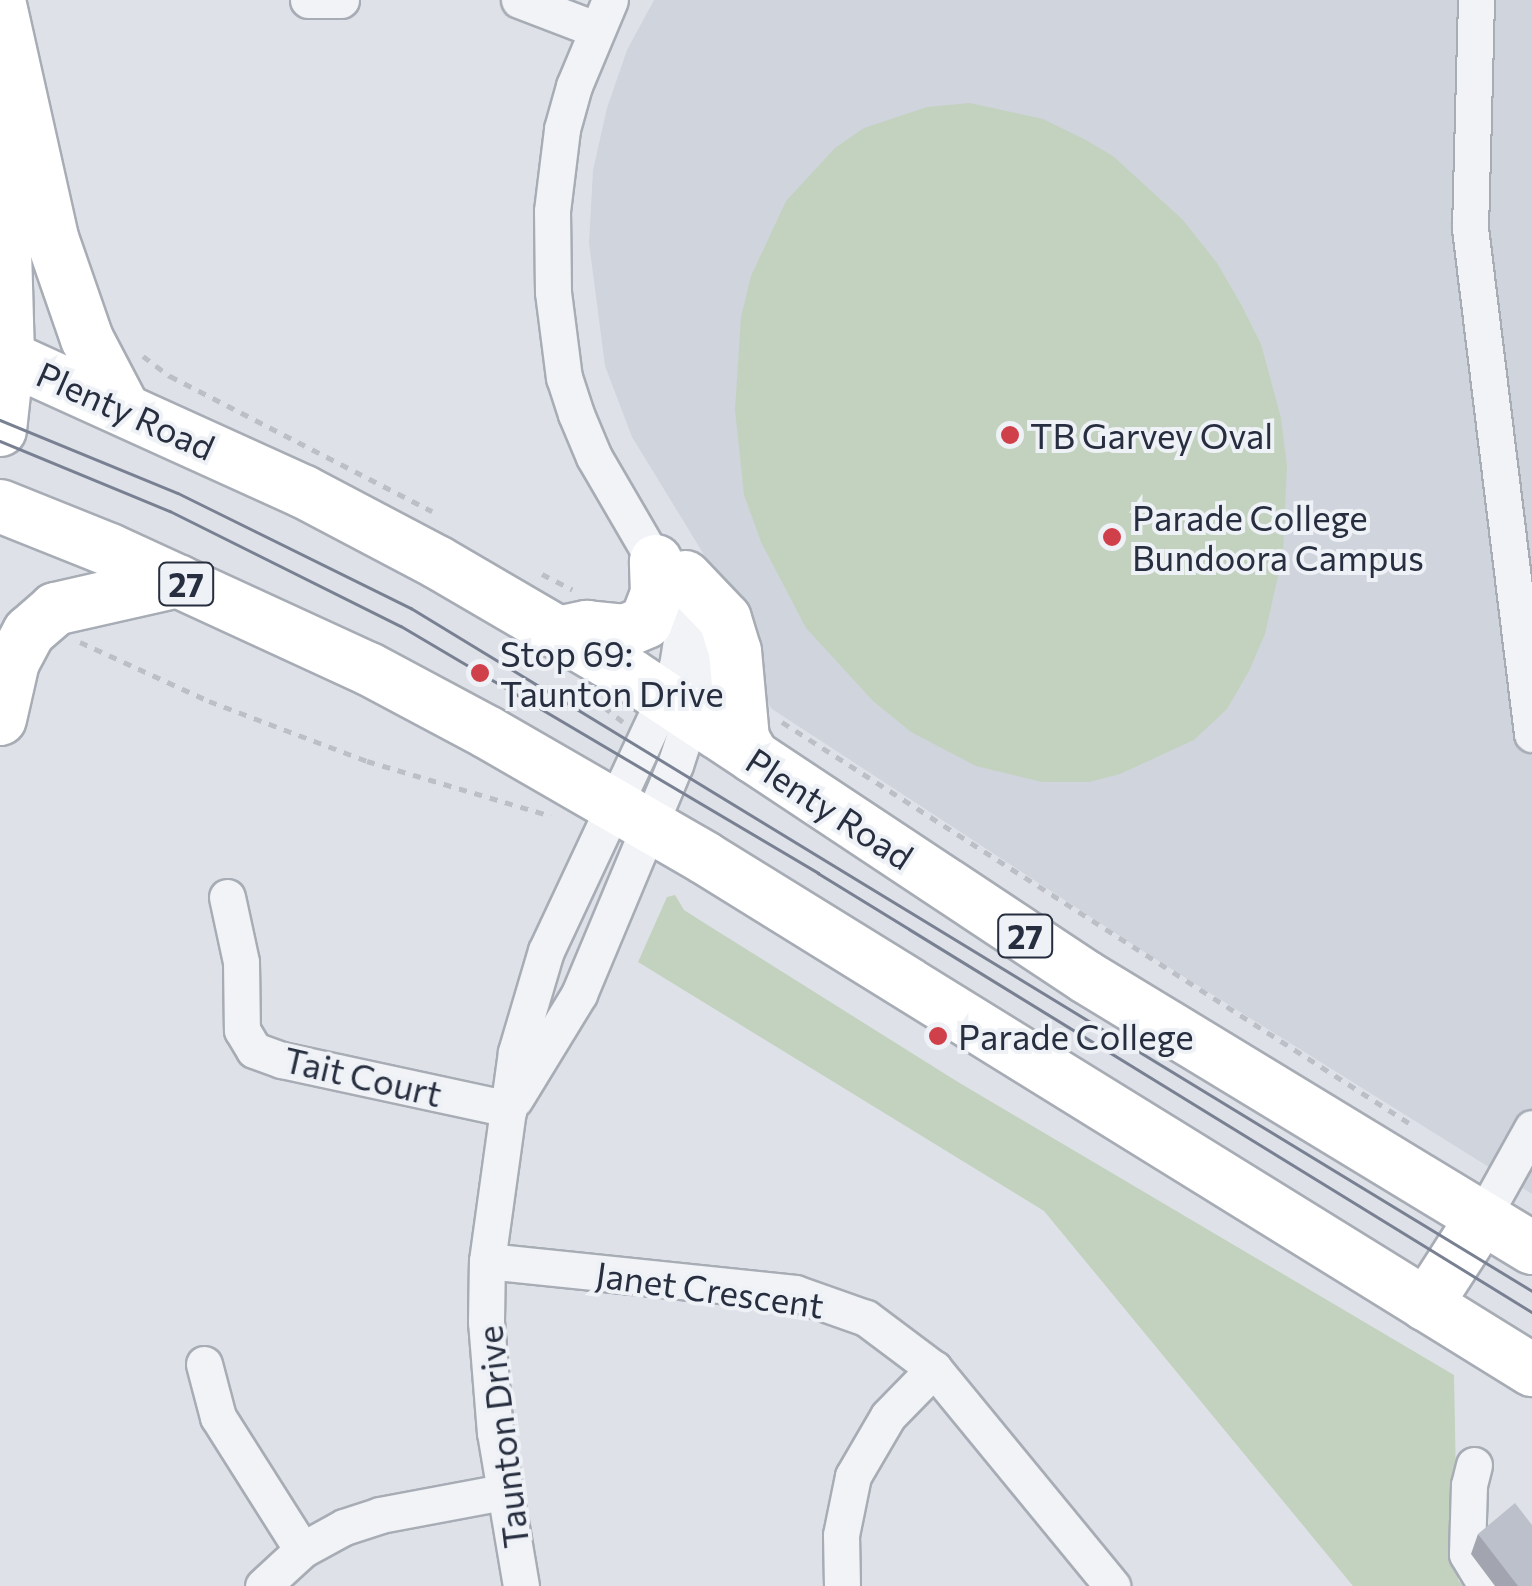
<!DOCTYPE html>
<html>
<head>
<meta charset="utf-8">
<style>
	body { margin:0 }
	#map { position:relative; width:1532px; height:1586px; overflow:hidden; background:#dee2e8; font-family:Commissioner,sans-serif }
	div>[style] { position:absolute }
	.built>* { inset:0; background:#d0d4dd }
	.green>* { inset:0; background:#c3d2bf }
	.path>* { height:5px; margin-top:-2.5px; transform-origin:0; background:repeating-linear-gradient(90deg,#bcc0c6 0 8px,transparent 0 16px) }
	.roads { filter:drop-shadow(2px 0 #a7acb5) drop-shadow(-2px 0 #a7acb5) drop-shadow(0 2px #a7acb5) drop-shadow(0 -2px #a7acb5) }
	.minor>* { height:35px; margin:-17.5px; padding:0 17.5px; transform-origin:17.5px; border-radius:17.5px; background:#f1f3f6 }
	.highway>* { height:52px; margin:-26px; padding:0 26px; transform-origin:26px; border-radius:26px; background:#fff }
	.tram>* { height:2.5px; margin:-1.25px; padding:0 1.25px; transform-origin:1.25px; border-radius:1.25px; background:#788092 }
	.wall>* { inset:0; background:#a2a5af }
	.building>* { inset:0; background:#bcc0cb }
	.dots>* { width:28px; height:28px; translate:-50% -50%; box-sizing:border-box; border:5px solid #eef1f6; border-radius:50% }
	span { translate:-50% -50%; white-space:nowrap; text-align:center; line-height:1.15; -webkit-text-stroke:8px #eef1f6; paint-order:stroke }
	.shield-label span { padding:2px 8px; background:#eef1f6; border:2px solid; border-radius:8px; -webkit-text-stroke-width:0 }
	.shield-label { font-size:32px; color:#272e3f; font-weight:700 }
	.street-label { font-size:35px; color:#272e3f }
	.poi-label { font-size:35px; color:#272e3f }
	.left { translate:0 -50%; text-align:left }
</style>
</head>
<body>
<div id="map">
	<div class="built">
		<div style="clip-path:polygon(654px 0,1532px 0,1532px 1194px,1149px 955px,772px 709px,759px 692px,739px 612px,632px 437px,605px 366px,589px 243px,593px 170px,607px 108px,627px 50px)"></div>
	</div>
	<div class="green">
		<div style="clip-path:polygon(970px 103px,1043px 119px,1084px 139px,1113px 156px,1183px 220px,1217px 263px,1242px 306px,1261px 344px,1281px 418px,1287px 466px,1283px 554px,1265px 634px,1249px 671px,1227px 709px,1194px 740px,1120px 774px,1089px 782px,1042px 782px,976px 766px,911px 732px,873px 701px,806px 628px,761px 542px,744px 495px,735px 410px,741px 317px,751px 276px,786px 201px,835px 148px,864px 128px,927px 107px)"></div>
		<div style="clip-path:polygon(675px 895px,684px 910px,706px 924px,958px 1082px,1454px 1375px,1458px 1580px,1463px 1586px,1353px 1586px,1044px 1211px,638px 962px,667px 897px)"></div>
	</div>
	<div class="path">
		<div style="left:143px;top:356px;width:34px;rotate:37deg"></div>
		<div style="left:170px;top:376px;width:295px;rotate:27.3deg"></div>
		<div style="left:542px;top:574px;width:34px;rotate:27deg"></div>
		<div style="left:80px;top:642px;width:142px;rotate:24.6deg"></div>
		<div style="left:209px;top:701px;width:169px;rotate:20.8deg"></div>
		<div style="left:367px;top:761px;width:192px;rotate:16.6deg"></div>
		<div style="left:604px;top:707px;width:24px;rotate:38deg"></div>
		<div style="left:782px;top:722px;width:744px;rotate:32.6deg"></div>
	</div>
	<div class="roads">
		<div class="minor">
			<div style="left:308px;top:0;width:33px"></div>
			<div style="left:519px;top:0;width:81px;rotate:20.9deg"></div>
			<div style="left:1476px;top:0;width:228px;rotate:91.5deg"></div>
			<div style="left:1470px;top:228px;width:510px;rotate:83.01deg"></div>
			<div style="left:227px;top:897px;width:66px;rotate:77.8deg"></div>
			<div style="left:241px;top:962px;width:68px;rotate:89.2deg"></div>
			<div style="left:242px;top:1030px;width:23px;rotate:59deg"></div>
			<div style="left:254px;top:1050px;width:30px;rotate:20deg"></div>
			<div style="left:282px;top:1060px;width:232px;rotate:12.2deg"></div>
			<div style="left:515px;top:1099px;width:123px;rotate:-58.6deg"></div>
			<div style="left:579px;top:994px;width:248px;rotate:-67.3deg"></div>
			<div style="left:675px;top:765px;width:100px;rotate:-71.9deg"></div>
			<div style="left:706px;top:670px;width:23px;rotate:-85deg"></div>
			<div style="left:708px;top:647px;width:44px;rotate:-105.9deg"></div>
			<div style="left:1482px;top:1218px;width:103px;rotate:-60.9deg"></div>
			<div style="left:487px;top:1261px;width:310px;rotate:5.9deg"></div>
			<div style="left:795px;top:1293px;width:75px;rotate:19.4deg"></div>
			<div style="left:866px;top:1318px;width:85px;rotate:36.9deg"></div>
			<div style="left:934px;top:1369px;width:281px;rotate:50.6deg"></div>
			<div style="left:204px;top:1364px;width:55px;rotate:75.2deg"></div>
			<div style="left:218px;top:1417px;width:157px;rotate:57.7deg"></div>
			<div style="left:1474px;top:1465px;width:21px;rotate:104deg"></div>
			<div style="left:1469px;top:1485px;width:69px;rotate:91.7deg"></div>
			<div style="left:1467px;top:1554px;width:37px;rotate:59deg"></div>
			<div style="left:263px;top:1586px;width:53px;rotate:-42.7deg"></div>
			<div style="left:302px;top:1550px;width:48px;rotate:-28.7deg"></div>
			<div style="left:344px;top:1527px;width:38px;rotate:-18deg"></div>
			<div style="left:380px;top:1515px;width:125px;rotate:-10.6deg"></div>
			<div style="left:521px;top:1586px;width:155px;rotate:-99.6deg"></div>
			<div style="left:495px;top:1433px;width:111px;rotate:-94.6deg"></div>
			<div style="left:486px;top:1322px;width:61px;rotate:-89.1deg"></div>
			<div style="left:487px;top:1261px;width:211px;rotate:-82.1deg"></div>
			<div style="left:516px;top:1052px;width:105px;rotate:-73.5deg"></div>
			<div style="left:546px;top:951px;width:280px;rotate:-64.9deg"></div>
			<div style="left:665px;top:697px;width:33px;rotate:-69deg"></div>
			<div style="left:677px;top:666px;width:33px;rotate:-81deg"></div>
			<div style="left:682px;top:633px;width:51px;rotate:-105.9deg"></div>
			<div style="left:668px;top:584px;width:147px;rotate:-120.2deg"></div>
			<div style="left:594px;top:457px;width:47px;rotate:-112.7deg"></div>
			<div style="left:576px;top:414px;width:38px;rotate:-108deg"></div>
			<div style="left:564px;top:378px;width:87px;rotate:-97.3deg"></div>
			<div style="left:553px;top:292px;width:81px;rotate:-90.7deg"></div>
			<div style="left:552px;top:211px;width:83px;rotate:-83deg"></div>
			<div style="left:562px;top:129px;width:45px;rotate:-74.4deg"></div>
			<div style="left:574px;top:86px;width:93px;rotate:-67.3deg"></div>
			<div style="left:842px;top:1586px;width:51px;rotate:-91.1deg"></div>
			<div style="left:841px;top:1535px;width:60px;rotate:-78.5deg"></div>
			<div style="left:853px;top:1476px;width:69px;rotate:-59.7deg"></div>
			<div style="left:888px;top:1416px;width:66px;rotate:-45.6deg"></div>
		</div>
		<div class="highway">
			<div style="left:0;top:5px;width:239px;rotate:77.4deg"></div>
			<div style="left:52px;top:238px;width:107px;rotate:70.9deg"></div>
			<div style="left:87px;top:339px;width:76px;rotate:62.4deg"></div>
			<div style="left:0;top:354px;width:334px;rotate:24.4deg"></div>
			<div style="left:304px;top:492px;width:150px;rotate:27.8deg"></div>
			<div style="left:437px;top:562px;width:226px;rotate:30.3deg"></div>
			<div style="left:632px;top:676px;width:545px;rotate:33.54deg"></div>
			<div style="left:1086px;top:977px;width:522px;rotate:31.28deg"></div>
			<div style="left:0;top:430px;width:73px;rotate:-83.7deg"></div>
			<div style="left:8px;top:357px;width:220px;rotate:-91.6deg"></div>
			<div style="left:0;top:506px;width:118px;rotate:21.8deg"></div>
			<div style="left:110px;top:550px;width:285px;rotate:24.7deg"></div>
			<div style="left:369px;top:669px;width:134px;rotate:28.1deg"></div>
			<div style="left:487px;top:732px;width:252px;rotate:30deg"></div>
			<div style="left:705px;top:858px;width:973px;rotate:31.76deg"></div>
			<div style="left:685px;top:577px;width:58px;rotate:46.4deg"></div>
			<div style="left:725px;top:619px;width:34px;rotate:73deg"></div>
			<div style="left:735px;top:651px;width:88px;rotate:84.8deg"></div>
			<div style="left:743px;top:739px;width:20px;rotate:60deg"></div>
			<div style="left:558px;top:633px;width:30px;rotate:-12deg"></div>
			<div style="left:587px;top:627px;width:38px;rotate:6deg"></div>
			<div style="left:625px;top:631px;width:23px;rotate:-23deg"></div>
			<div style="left:646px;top:622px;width:30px;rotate:-69deg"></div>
			<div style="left:657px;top:594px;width:33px;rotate:-92deg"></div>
			<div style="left:0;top:719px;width:58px;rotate:-77.2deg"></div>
			<div style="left:13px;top:662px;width:34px;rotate:-62deg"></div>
			<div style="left:29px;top:632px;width:35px;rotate:-41deg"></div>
			<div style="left:55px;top:609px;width:126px;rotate:-12.8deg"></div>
			<div style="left:1426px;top:1305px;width:103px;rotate:-57.2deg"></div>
		</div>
	</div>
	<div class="tram">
		<div style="left:0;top:420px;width:192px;rotate:22.3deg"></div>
		<div style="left:178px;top:493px;width:260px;rotate:26.3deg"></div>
		<div style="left:411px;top:608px;width:1313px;rotate:31.35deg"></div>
		<div style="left:0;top:441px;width:184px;rotate:22.4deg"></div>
		<div style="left:170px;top:511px;width:258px;rotate:26.5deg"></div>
		<div style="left:401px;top:626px;width:485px;rotate:30.6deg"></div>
		<div style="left:818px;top:873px;width:838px;rotate:31.59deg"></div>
	</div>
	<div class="wall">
		<div style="clip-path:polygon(1478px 1534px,1532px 1586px,1495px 1586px,1471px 1554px)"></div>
	</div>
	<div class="building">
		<div style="clip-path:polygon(1515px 1503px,1532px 1525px,1532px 1586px,1518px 1586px,1478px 1534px)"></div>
	</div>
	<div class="dots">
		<div style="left:1010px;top:435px;background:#d0404b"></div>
		<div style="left:1112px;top:537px;background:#d0404b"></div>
		<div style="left:480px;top:673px;background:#d0404b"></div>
		<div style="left:938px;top:1036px;background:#d0404b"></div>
	</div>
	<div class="shield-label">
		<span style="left:186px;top:584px">27</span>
		<span style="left:1025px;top:936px">27</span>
	</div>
	<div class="street-label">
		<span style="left:126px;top:410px;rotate:24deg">Plenty Road</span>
		<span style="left:830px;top:808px;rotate:33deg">Plenty Road</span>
		<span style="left:363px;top:1076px;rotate:13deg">Tait Court</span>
		<span style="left:710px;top:1289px;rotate:8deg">Janet Crescent</span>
		<span style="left:502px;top:1437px;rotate:-97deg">Taunton Drive</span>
	</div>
	<div class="poi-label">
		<span class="left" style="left:1030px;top:435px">TB Garvey Oval</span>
		<span class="left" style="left:1132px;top:537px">Parade College<br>Bundoora Campus</span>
		<span class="left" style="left:500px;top:673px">Stop 69:<br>Taunton Drive</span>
		<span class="left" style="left:958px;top:1036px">Parade College</span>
	</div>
</div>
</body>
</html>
